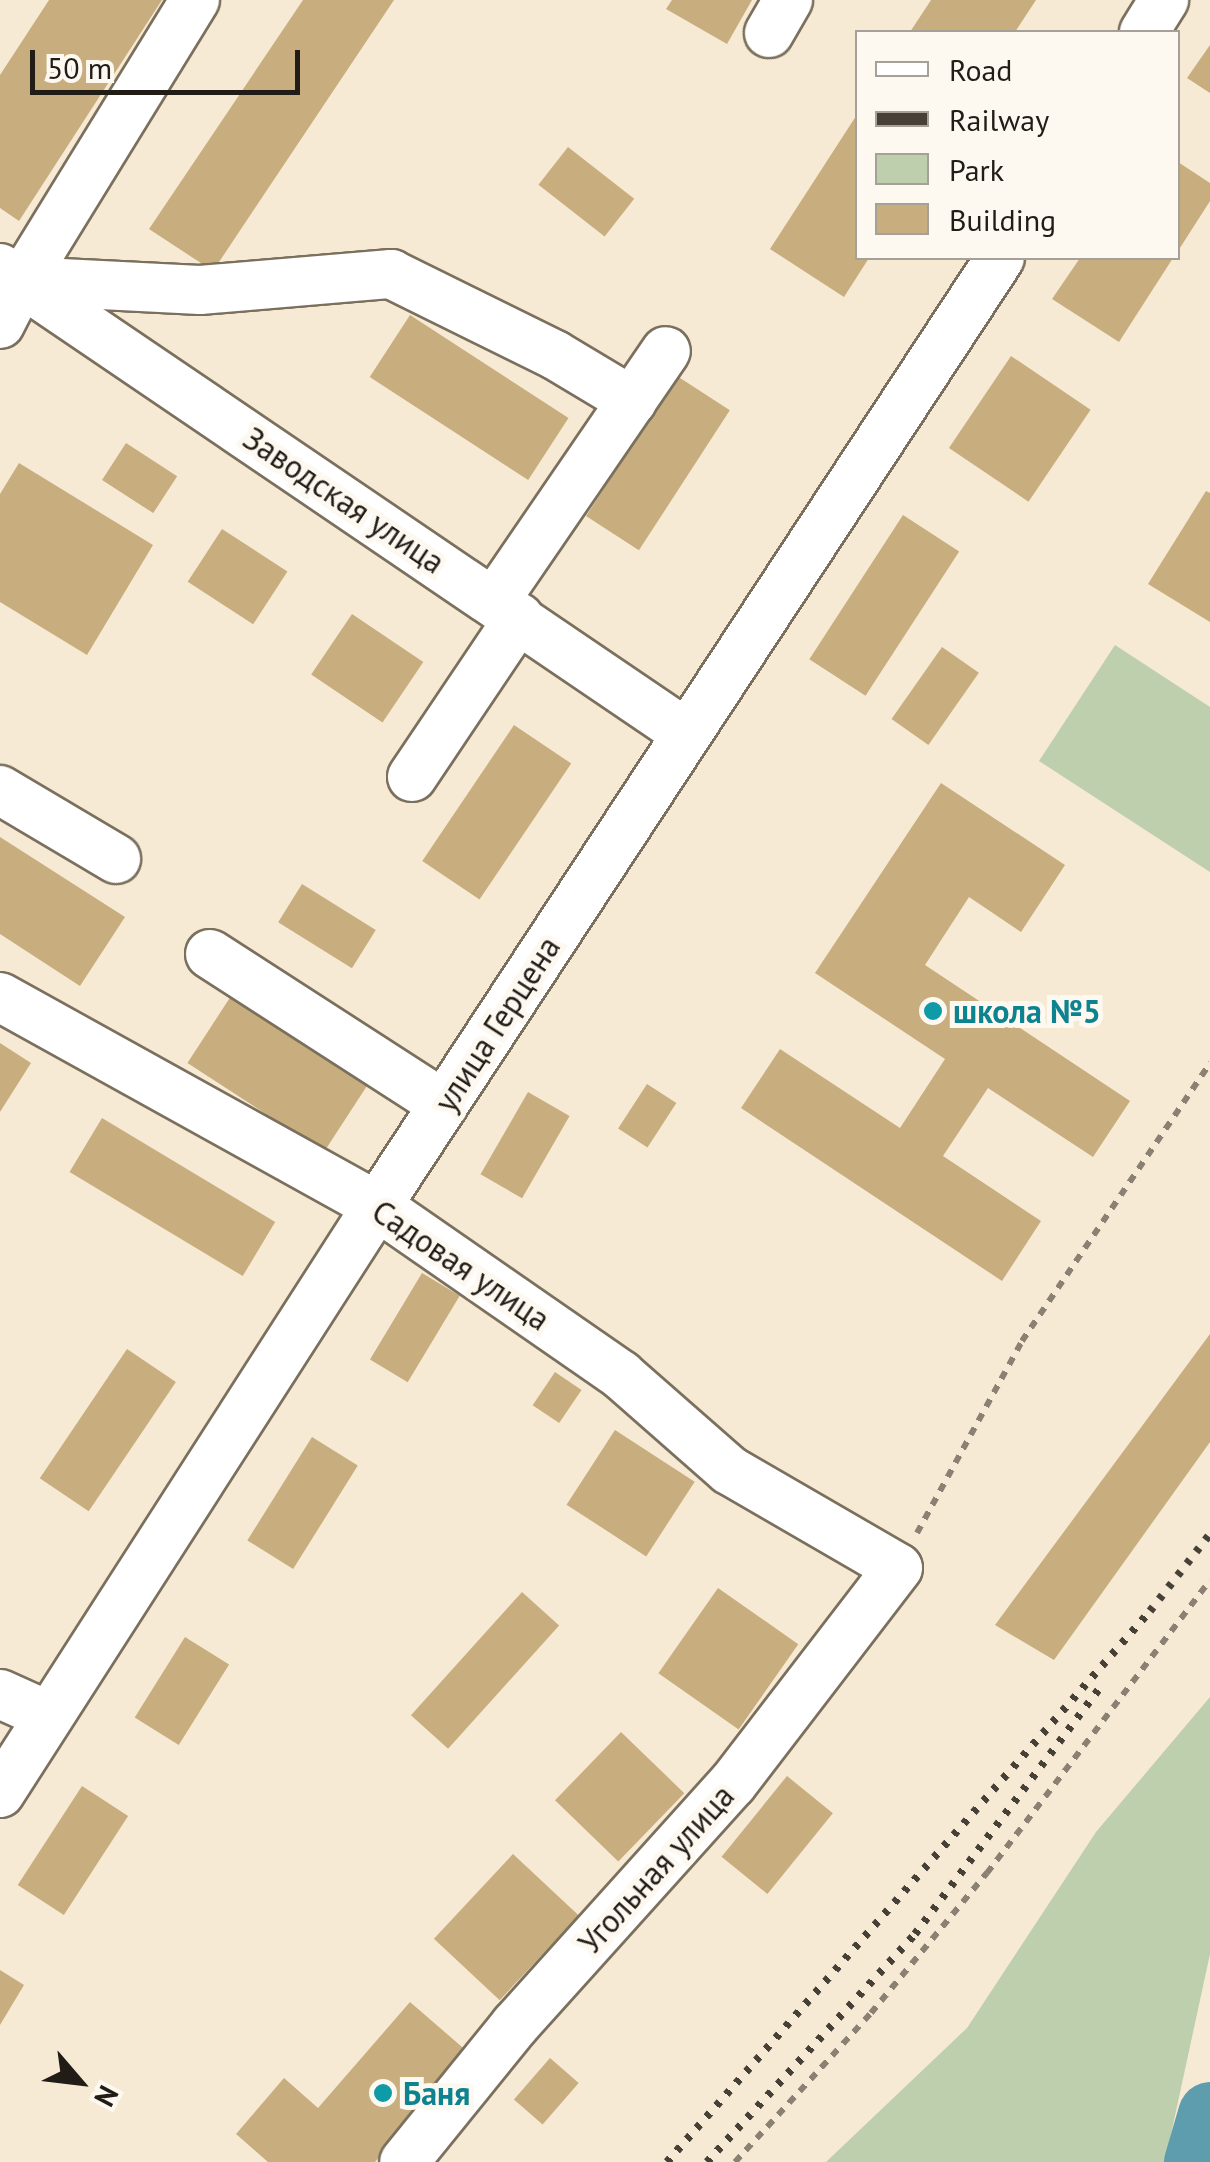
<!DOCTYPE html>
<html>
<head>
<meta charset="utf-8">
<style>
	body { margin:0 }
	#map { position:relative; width:1210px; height:2162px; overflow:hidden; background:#f7ead5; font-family:"PT Sans",sans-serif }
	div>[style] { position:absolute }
	.green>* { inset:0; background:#becfae }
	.river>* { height:65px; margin:-32.5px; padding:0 32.5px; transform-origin:32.5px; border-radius:32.5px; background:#5d9dad }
	.building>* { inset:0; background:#c8ad7e; transform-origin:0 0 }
	.path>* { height:6px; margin-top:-3px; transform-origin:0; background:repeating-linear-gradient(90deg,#8a8173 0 8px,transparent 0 16px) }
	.roads { filter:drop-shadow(2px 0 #7b705d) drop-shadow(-2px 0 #7b705d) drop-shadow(0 2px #7b705d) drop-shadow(0 -2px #7b705d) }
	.minor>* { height:48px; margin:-24px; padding:0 24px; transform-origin:24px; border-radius:24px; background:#fff }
	.rail>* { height:8px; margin-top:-4px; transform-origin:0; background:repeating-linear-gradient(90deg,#464036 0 5px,transparent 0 15px) }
	.dots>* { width:28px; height:28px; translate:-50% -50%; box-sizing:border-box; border:5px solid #fdf8f0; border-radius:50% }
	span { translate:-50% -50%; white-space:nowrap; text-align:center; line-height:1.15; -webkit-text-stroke:10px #fdf8f0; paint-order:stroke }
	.street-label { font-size:32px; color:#211c15 }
	.culture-label { font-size:32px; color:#0d838f; font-weight:700 }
	.left { translate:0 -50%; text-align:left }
	.legend { position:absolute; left:855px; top:30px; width:325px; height:230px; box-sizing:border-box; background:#fdf8f0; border:2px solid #a5a098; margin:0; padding:12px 18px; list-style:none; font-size:30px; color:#211c15 }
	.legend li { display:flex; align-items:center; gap:20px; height:50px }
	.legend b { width:50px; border:2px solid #a5a098 }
	.north { position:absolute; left:30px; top:2032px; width:100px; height:100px; -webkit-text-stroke:8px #fdf8f0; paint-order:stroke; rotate:118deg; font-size:28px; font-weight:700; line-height:40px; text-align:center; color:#211c15 }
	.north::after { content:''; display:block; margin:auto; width:35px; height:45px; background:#211c15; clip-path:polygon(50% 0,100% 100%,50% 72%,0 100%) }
	.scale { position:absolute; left:30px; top:50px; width:270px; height:45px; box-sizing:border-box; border:5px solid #211c15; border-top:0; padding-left:12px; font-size:30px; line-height:35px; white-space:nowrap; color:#211c15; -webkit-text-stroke:8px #fdf8f0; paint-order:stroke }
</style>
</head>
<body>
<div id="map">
	<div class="green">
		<div style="clip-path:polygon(1115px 645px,1210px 707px,1210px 872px,1039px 761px)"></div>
		<div style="clip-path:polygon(1210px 1697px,1210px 1954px,1165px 2162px,826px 2162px,967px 2028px,1096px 1832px)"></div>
	</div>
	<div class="river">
		<div style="left:1196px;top:2162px;width:50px;rotate:-73.7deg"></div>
	</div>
	<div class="building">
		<div style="clip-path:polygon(49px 0,162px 0,19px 221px,0 208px,0 75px)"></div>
		<div style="clip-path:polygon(303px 0,394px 0,213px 271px,149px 229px)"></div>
		<div style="clip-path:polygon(672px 0,752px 0,727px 44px,666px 9px)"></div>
		<div style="clip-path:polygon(931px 0,1036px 0,1015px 32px,910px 32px)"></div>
		<div style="clip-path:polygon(1210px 45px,1210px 93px,1187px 78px)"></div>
		<div style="clip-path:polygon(858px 113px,858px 258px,869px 258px,844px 297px,770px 249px)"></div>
		<div style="left:568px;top:147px;width:84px;height:48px;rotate:38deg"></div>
		<div style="clip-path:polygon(1178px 162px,1210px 183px,1210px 201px,1178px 251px)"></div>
		<div style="clip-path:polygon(1080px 258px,1173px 258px,1119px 342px,1052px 299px)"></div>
		<div style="left:410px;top:315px;width:189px;height:74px;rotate:33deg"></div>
		<div style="left:1011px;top:356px;width:96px;height:111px;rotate:34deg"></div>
		<div style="left:677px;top:376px;width:63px;height:167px;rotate:33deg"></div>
		<div style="left:126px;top:443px;width:61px;height:44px;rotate:33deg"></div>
		<div style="clip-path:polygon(19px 463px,153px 545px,87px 655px,0 602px,0 494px)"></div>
		<div style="clip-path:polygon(1206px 491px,1210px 493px,1210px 622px,1148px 584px)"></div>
		<div style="left:903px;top:515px;width:67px;height:172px;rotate:33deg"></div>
		<div style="left:222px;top:529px;width:78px;height:63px;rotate:33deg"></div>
		<div style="left:352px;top:614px;width:86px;height:73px;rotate:34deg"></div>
		<div style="left:942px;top:647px;width:45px;height:88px;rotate:35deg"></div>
		<div style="left:514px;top:725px;width:69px;height:164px;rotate:34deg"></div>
		<div style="clip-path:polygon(941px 783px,1065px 865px,1021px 932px,969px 897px,925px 965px,1130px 1101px,1093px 1157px,988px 1088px,943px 1156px,1041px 1221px,1002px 1281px,741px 1108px,780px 1049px,900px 1128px,945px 1059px,815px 973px)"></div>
		<div style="clip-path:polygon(0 837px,125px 917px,80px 986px,0 934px)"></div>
		<div style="left:302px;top:884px;width:87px;height:45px;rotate:32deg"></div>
		<div style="left:231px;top:996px;width:163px;height:80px;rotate:33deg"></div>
		<div style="clip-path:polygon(0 1043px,31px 1063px,0 1112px)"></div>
		<div style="left:647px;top:1084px;width:35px;height:53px;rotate:33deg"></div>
		<div style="left:528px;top:1092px;width:48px;height:95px;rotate:30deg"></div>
		<div style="left:102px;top:1118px;width:202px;height:63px;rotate:31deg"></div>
		<div style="left:422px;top:1273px;width:44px;height:101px;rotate:31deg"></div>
		<div style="clip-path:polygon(1210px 1334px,1210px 1442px,1054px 1660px,995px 1625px)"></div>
		<div style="left:127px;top:1349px;width:59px;height:156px;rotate:34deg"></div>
		<div style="left:555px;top:1372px;width:32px;height:40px;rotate:34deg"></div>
		<div style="left:615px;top:1430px;width:95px;height:89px;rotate:33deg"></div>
		<div style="left:312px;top:1437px;width:54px;height:122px;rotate:32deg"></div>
		<div style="left:718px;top:1588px;width:98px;height:104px;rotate:35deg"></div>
		<div style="left:522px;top:1592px;width:50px;height:166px;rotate:42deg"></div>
		<div style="left:185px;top:1637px;width:52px;height:95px;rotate:32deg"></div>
		<div style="left:621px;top:1732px;width:88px;height:95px;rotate:44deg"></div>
		<div style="left:787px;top:1776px;width:59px;height:104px;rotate:39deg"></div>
		<div style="left:82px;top:1786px;width:55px;height:118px;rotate:33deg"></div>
		<div style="left:513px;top:1854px;width:90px;height:116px;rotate:43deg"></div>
		<div style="clip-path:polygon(0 1970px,24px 1985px,0 2025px)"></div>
		<div style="clip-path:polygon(410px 2002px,469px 2053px,375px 2162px,268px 2162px,236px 2134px,284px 2078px,318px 2108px)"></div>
		<div style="left:550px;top:2058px;width:38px;height:55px;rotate:41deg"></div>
	</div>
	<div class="path">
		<div style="left:917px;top:1533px;width:219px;rotate:-61.3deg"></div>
		<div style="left:1022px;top:1341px;width:336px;rotate:-55.9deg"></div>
		<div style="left:735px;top:2162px;width:202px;rotate:-47.6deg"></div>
		<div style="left:871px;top:2013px;width:182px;rotate:-50.4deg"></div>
		<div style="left:987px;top:1873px;width:368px;rotate:-52.7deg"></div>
	</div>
	<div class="roads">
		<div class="minor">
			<div style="left:1144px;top:32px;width:38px;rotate:-58deg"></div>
			<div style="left:769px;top:33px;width:38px;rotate:-60deg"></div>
			<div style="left:0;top:268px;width:830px;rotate:34.15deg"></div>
			<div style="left:22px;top:281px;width:178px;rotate:2.9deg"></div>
			<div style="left:200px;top:290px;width:192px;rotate:-4.8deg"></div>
			<div style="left:391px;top:274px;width:183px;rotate:26.3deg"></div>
			<div style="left:555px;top:355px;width:90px;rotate:30.9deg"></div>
			<div style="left:0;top:324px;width:48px;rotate:-62.9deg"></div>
			<div style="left:22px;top:281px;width:330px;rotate:-58.4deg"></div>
			<div style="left:494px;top:602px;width:304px;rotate:-55.6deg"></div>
			<div style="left:412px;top:777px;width:192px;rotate:-56.1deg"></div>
			<div style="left:0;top:790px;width:135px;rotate:30.7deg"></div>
			<div style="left:210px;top:954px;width:278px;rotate:32.8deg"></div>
			<div style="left:0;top:997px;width:431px;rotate:29deg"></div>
			<div style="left:377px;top:1206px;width:297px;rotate:34.7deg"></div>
			<div style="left:621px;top:1375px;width:144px;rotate:41.3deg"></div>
			<div style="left:729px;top:1470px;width:195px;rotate:30.1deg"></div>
			<div style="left:898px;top:1568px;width:272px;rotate:127.5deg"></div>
			<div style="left:732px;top:1784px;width:324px;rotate:132deg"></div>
			<div style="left:515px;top:2025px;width:176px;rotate:129deg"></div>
			<div style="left:0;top:1694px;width:51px;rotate:24.1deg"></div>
			<div style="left:0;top:1793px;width:698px;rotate:-57.29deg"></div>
			<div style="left:377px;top:1206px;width:1134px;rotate:-56.69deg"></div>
		</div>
	</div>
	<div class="rail">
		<div style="left:667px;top:2162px;width:733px;rotate:-48.76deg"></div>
		<div style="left:1150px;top:1611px;width:98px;rotate:-52.1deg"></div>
		<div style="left:707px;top:2162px;width:309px;rotate:-47.6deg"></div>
		<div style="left:915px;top:1934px;width:311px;rotate:-53.1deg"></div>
	</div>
	<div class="dots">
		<div style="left:933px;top:1011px;background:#0f9aa8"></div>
		<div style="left:383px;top:2093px;background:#0f9aa8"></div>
	</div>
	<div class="street-label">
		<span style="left:344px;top:500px;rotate:34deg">Заводская улица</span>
		<span style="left:497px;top:1024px;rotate:-57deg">улица Герцена</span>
		<span style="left:461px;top:1265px;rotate:34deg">Садовая улица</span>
		<span style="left:656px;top:1869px;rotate:-48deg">Угольная улица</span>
	</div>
	<div class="culture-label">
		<span class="left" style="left:953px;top:1011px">школа №5</span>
		<span class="left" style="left:403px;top:2093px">Баня</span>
	</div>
	<ul class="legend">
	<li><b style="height:12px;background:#fff"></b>Road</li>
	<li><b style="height:12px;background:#464036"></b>Railway</li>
	<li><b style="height:28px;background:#becfae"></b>Park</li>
	<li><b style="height:28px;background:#c8ad7e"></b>Building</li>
	</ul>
	<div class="north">N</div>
	<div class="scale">50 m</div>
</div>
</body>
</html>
